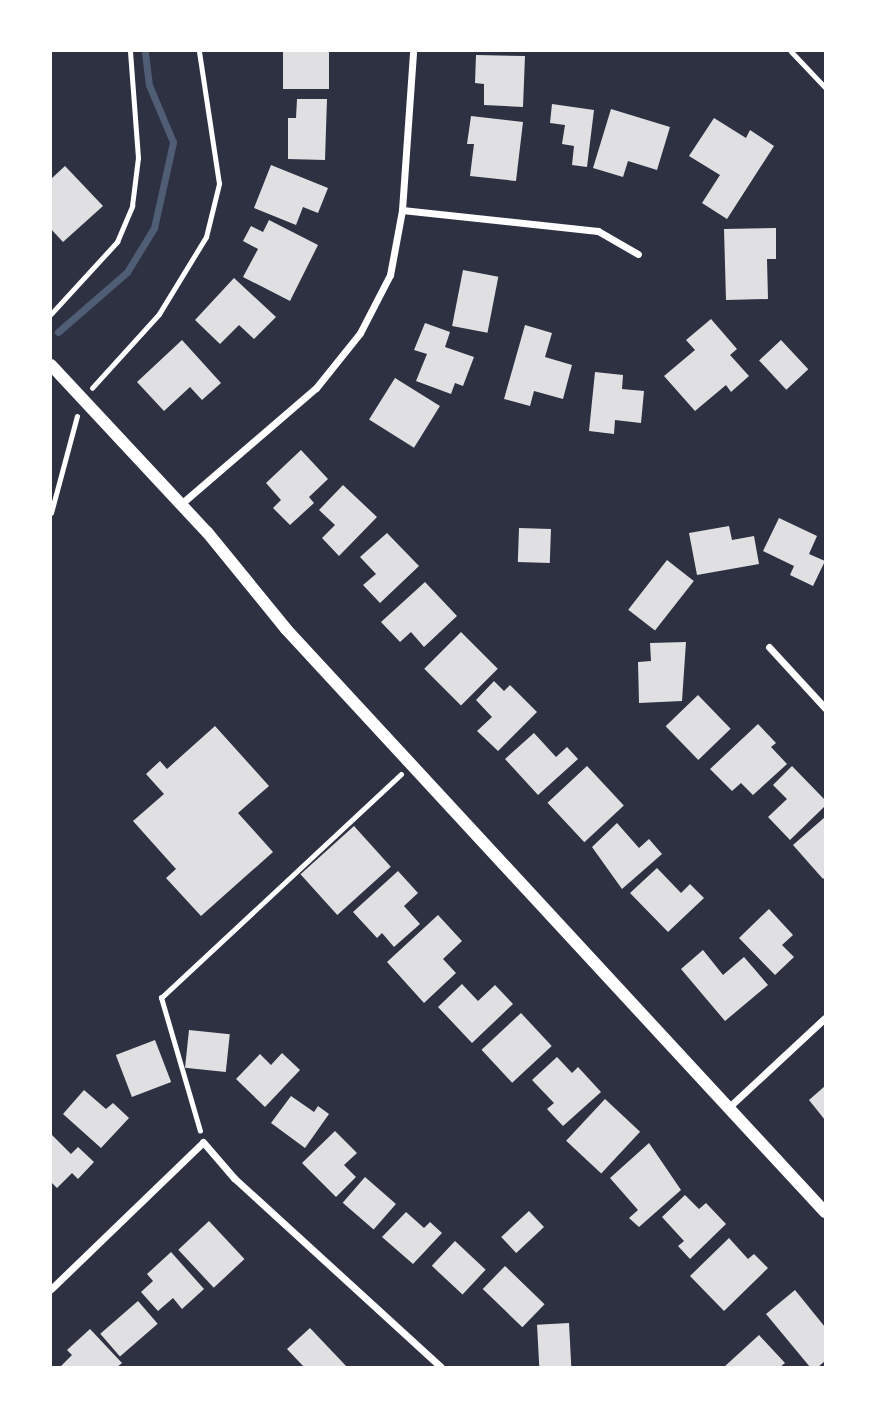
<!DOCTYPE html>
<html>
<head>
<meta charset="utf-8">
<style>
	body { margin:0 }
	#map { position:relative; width:876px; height:1418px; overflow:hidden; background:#2d3142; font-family:"Alegreya Sans",sans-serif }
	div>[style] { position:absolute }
	.stream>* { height:7px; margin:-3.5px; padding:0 3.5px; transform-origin:3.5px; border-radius:3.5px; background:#4f5d75 }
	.building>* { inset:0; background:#e0e0e3; transform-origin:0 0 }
	.path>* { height:4.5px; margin:-2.25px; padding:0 2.25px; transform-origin:2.25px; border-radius:2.25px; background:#fff }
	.minor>* { height:7px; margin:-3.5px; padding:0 3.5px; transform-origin:3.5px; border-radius:3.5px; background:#fff }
	.tertiary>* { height:12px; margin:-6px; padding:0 6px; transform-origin:6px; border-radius:6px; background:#fff }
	span { translate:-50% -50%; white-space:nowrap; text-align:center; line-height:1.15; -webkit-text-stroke:7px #fff; paint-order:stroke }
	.frame { position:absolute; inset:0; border:52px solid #fff; pointer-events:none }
</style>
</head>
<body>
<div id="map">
	<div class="stream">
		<div style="left:58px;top:332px;width:91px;rotate:-41deg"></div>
		<div style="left:127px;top:272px;width:52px;rotate:-58.5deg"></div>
		<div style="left:154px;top:228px;width:88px;rotate:-77.5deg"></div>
		<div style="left:173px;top:142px;width:62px;rotate:-112.8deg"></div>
		<div style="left:149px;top:85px;width:34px;rotate:-97deg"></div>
	</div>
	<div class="building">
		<div style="left:283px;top:51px;width:46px;height:38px"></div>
		<div style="clip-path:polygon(476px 55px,525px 56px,523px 107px,484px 105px,484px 84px,475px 83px)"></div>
		<div style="clip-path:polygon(297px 99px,327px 99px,325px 160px,288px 159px,288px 118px,296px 118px)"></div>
		<div style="clip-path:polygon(552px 104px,594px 110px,587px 167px,572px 165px,574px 146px,562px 144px,565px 125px,550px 123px)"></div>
		<div style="clip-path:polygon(611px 109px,670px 127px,657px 170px,628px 161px,623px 177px,593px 168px)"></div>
		<div style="clip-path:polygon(471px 116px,523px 122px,516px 181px,470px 176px,474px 144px,467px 144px)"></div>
		<div style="clip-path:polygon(714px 118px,746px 138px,750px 130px,774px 146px,727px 219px,702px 203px,720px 175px,689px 156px)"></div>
		<div style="clip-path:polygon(271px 165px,328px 188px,318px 213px,303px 207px,296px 225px,254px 208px)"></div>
		<div style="clip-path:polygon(65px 166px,103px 206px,63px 242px,51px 229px,51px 179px)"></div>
		<div style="clip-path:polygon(269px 220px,318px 245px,290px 301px,243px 277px,258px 249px,243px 241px,251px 226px,263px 232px)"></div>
		<div style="clip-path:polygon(776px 228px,776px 259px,767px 259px,768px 299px,726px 300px,724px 229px)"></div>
		<div style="left:463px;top:270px;width:36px;height:57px;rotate:11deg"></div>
		<div style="clip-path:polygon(234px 278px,276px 317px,254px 339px,239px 325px,220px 344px,195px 320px)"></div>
		<div style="clip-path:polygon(711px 319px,737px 349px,730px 355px,749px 376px,731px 392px,726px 385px,695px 411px,664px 376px,695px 350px,686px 340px)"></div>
		<div style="clip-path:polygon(425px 323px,450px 332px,445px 347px,474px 357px,463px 386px,455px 383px,451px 394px,416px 381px,427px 354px,414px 350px)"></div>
		<div style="clip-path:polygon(525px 325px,552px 333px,545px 357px,572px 365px,563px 399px,534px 391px,530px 406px,504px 399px)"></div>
		<div style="clip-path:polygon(182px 340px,221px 383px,202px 400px,190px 387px,164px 411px,137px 382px)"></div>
		<div style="left:781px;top:340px;width:40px;height:30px;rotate:47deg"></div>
		<div style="clip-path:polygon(595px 372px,623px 375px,622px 389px,644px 391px,641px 423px,615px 420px,614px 434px,589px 431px)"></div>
		<div style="left:395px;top:378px;width:53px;height:49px;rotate:32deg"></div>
		<div style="clip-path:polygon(301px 450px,328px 479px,309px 497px,314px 503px,290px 525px,273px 508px,281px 500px,266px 483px)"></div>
		<div style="clip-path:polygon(343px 485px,377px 517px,339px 556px,322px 538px,335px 525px,319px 510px)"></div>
		<div style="clip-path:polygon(779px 518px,817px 536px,809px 554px,825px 561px,813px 586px,790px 575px,794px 566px,763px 551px)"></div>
		<div style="clip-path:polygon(729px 526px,732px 540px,754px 536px,759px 564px,697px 575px,689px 533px)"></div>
		<div style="left:519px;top:528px;width:32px;height:34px;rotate:2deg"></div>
		<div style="clip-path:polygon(387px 533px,419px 566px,380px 603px,363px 585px,376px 574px,360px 557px)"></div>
		<div style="left:667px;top:560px;width:34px;height:63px;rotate:38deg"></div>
		<div style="clip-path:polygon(425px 582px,457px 616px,424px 647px,411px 632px,400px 642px,381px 622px)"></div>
		<div style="left:461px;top:632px;width:52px;height:52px;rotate:45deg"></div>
		<div style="clip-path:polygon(686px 642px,682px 701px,639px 703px,638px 662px,651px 661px,650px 643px)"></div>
		<div style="clip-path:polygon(494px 681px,504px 691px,510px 685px,537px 712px,498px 751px,477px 731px,492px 717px,476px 700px)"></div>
		<div style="left:698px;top:695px;width:47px;height:45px;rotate:46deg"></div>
		<div style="clip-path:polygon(758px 724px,776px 743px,771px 747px,787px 764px,753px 795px,741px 783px,732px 791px,710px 769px)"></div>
		<div style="clip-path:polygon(215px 726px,269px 786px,238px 813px,273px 852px,201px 916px,166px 878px,176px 869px,133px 821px,164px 794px,146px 774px,160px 761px,167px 769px)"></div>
		<div style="clip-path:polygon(534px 733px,556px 757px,567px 747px,578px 759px,538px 795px,505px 759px)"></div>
		<div style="left:587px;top:766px;width:54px;height:54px;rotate:47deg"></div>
		<div style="clip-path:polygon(792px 766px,825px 800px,825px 806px,790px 840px,768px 817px,787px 799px,773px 785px)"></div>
		<div style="clip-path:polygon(825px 817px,825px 877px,823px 879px,793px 845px)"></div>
		<div style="clip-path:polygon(617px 823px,639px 848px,649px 839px,662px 854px,622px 889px,592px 847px)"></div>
		<div style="left:354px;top:826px;width:55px;height:72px;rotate:48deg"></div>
		<div style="clip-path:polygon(657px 868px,681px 893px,690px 884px,704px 898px,668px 932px,630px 893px)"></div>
		<div style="clip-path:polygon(398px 871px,418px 893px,404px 906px,420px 924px,394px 947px,382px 933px,377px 938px,353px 912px)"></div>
		<div style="clip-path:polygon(769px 909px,793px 935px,782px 945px,794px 957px,775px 975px,739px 938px)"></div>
		<div style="clip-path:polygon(438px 915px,462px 941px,443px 959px,456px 973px,424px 1003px,387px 962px)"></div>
		<div style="clip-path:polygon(703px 950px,723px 975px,744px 957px,768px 985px,725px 1021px,681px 969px)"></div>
		<div style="clip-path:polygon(462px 984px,478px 1001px,495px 985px,513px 1004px,472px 1043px,438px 1007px)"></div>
		<div style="left:521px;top:1013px;width:45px;height:54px;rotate:47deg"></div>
		<div style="left:189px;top:1030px;width:41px;height:38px;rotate:6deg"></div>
		<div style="left:155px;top:1040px;width:45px;height:42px;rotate:69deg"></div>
		<div style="clip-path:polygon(282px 1053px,300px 1070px,265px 1107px,236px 1079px,260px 1054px,271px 1065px)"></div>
		<div style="clip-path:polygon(557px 1057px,572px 1073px,578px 1067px,601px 1092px,563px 1126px,547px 1109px,554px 1103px,532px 1080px)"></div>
		<div style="clip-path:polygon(825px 1086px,825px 1120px,809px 1100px)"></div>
		<div style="clip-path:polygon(84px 1090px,106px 1109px,113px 1103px,129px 1118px,101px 1148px,63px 1114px)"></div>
		<div style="clip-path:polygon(291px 1096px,314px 1112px,318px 1106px,329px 1114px,305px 1148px,271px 1123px)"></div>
		<div style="left:605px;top:1099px;width:48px;height:57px;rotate:43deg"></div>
		<div style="clip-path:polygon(335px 1131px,357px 1153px,344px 1165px,356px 1177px,336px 1197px,302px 1163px)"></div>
		<div style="clip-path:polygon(51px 1134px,71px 1154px,78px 1147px,94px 1162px,78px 1179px,72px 1173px,57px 1188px,51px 1182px)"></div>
		<div style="clip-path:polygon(649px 1143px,681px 1190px,639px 1227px,629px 1218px,638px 1210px,610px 1178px)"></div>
		<div style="left:365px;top:1177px;width:41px;height:34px;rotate:41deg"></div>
		<div style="clip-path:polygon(685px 1195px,699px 1209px,706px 1203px,726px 1224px,690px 1259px,678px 1246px,684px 1241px,662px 1217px)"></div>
		<div style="left:529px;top:1211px;width:22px;height:38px;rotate:47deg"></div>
		<div style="clip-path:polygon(406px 1212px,424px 1228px,430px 1222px,442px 1233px,413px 1264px,382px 1237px)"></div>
		<div style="left:209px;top:1221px;width:52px;height:42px;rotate:47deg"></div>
		<div style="clip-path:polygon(729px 1238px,748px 1259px,754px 1254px,768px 1268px,724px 1311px,690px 1276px)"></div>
		<div style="left:455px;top:1241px;width:42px;height:34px;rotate:43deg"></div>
		<div style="clip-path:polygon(171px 1252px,204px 1289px,182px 1309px,173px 1298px,158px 1311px,141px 1292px,153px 1281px,147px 1274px)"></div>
		<div style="left:505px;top:1266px;width:55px;height:32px;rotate:44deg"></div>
		<div style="clip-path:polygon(795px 1290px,825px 1327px,825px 1361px,818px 1367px,810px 1367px,766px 1314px)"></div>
		<div style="left:138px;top:1301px;width:30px;height:50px;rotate:49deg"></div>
		<div style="left:569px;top:1323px;width:44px;height:32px;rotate:87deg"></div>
		<div style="clip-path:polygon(310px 1328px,347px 1367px,304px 1367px,287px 1349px)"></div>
		<div style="clip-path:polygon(90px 1329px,122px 1363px,117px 1367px,60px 1367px,72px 1355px,67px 1350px)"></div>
		<div style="clip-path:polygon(759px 1335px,785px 1363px,780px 1367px,724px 1367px)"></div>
	</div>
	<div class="path">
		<div style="left:791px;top:51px;width:50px;rotate:46.6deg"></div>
		<div style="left:51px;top:314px;width:98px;rotate:-47.5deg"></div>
		<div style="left:117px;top:242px;width:39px;rotate:-67deg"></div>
		<div style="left:132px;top:206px;width:48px;rotate:-82.9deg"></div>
		<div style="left:138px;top:158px;width:107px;rotate:-94.3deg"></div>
		<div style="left:92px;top:388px;width:100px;rotate:-47.8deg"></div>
		<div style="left:159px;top:314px;width:90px;rotate:-58.6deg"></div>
		<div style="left:206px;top:237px;width:55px;rotate:-76.2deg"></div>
		<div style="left:219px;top:184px;width:134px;rotate:-98.6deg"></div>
		<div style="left:51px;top:513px;width:100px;rotate:-75deg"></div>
		<div style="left:200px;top:1131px;width:139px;rotate:-106.3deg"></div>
		<div style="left:161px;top:998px;width:328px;rotate:-43deg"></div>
	</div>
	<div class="minor">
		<div style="left:402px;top:210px;width:197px;rotate:6.1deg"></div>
		<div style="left:598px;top:231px;width:46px;rotate:29.9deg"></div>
		<div style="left:181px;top:504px;width:178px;rotate:-40.7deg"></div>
		<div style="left:316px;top:388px;width:70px;rotate:-51.3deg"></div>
		<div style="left:360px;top:333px;width:65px;rotate:-62.7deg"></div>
		<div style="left:390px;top:275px;width:66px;rotate:-79.5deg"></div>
		<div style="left:402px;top:210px;width:159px;rotate:-86deg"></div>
		<div style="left:769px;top:647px;width:83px;rotate:47.4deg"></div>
		<div style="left:728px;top:1108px;width:132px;rotate:-42.9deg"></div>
		<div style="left:51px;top:1289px;width:211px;rotate:-44deg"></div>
		<div style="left:203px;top:1142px;width:48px;rotate:49.3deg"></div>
		<div style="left:234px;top:1178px;width:280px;rotate:42.4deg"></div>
	</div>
	<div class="tertiary">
		<div style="left:51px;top:365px;width:229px;rotate:47deg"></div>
		<div style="left:207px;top:532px;width:125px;rotate:50.8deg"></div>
		<div style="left:286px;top:629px;width:794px;rotate:47.25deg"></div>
	</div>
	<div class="frame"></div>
</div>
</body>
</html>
